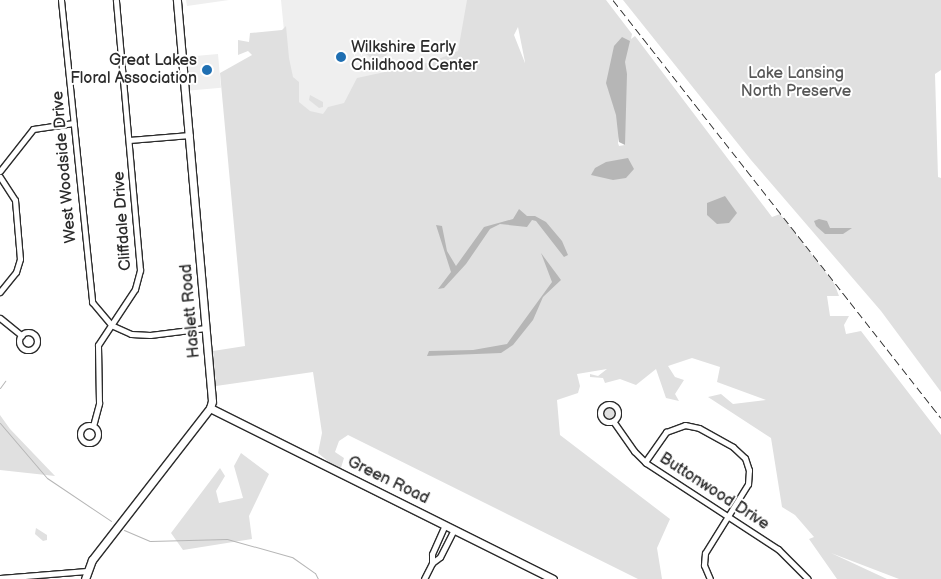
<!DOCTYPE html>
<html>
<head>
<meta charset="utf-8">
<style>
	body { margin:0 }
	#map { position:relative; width:941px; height:579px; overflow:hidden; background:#fff; font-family:"Balsamiq Sans",sans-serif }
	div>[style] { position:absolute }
	.built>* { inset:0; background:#efefef; transform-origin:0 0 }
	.green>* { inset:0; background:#e0e0e0 }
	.round { border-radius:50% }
	.water>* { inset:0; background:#b6b6b6 }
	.stream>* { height:1px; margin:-0.5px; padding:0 0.5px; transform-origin:0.5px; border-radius:0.5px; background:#b6b6b6 }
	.roads { filter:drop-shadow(1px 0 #2b2b2b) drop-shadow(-1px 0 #2b2b2b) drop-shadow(0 1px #2b2b2b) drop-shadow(0 -1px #2b2b2b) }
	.street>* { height:5px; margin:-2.5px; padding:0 2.5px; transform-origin:2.5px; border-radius:2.5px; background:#fff }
	.street>.ring { margin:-2.5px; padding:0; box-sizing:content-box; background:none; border:5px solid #fff; border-radius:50% }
	.secondary>* { height:7px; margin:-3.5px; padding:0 3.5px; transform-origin:3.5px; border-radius:3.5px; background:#fff }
	.rail>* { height:1px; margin-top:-0.5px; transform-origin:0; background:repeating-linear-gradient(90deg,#2b2b2b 0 8px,transparent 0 12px) }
	.dots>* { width:14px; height:14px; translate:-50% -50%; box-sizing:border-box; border:2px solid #fff; border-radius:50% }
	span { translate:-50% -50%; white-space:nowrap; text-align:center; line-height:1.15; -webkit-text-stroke:4px #fff; paint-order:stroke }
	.poi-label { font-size:16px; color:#2b2b2b }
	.left { translate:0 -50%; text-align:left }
	.right { translate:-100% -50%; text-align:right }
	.park-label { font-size:16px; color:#585858 }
	.street-label { font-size:16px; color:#2b2b2b }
</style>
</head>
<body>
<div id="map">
	<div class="built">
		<div style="clip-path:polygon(186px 0,229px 0,187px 6px)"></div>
		<div style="clip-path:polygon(281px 0,468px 0,458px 70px,351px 113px,302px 120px,292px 114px)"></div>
		<div style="left:218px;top:54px;width:34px;height:31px;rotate:85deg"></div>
	</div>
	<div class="green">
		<div style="clip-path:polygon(evenodd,467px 0,606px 0,632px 34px,631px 39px,635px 36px,772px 217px,780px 214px,834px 283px,839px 296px,827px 296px,830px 316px,849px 316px,844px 325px,846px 334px,861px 331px,941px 435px,941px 579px,899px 579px,831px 553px,887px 579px,837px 579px,809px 539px,814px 537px,795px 515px,782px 507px,771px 438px,708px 397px,721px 394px,733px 404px,766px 400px,717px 382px,720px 367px,692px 358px,668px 366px,675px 377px,684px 380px,675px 394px,679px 401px,666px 398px,656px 369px,636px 385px,620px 379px,605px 383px,603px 378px,590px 377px,590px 374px,598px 376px,607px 369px,577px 374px,580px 386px,578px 393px,557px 400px,560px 435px,670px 519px,657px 548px,662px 579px,638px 579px,348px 435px,339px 441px,335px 452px,344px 458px,340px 471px,318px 453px,322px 433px,313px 372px,216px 386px,213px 351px,245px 346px,220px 73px,252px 55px,248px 51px,238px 55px,238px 40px,249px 42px,250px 33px,282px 30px,286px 26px,289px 58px,293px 77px,299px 82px,299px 102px,310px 111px,323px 114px,328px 107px,344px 103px,357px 78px,431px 62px,458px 51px,467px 0,518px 27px,525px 62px,525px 63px,514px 35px,518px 27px,467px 0,625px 100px,625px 145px,619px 146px,618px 143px,625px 100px)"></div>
		<div style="clip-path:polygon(623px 0,941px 0,941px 70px,935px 74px,938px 177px,941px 178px,941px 392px,881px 311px,751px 160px)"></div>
		<div style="clip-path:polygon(380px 45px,390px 48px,386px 56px,373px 60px,366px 54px,372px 46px)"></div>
		<div style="clip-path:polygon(310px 95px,323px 102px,323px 107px,319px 108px,309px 100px)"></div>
		<div class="round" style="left:603.5px;top:407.5px;width:11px;height:11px"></div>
		<div style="clip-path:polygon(0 415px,10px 429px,55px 476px,0 470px)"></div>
		<div style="clip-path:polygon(241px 453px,269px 474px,249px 516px,252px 539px,183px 550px,171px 533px,220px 468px,225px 476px,216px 491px,219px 503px,243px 498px,234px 466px)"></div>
		<div style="clip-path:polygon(36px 528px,47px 535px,47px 540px,43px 541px,35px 534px)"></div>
	</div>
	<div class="water">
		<div style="clip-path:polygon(622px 37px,630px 41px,625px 62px,627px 74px,625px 145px,619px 142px,616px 115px,606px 83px,614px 46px)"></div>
		<div style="clip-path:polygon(628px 158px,634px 169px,626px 178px,613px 180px,591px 175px,595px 168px,606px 162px)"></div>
		<div style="clip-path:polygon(725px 196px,737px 213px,729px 223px,717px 224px,707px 215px,707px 203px)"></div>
		<div style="clip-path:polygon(519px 209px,527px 216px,535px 216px,546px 222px,562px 241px,568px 255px,564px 257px,536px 221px,532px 220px,527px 227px,500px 224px,490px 229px,466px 264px,444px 288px,438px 289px,451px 272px,436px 225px,442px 226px,447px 251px,456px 266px,484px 227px,513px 219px)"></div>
		<div style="clip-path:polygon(819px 219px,827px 221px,830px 228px,852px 228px,843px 234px,825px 234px,816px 226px,814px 221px)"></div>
		<div style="clip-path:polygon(541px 253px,561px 280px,543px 297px,533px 320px,513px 345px,501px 353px,427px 356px,429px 351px,473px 350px,507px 344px,552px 282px)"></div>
	</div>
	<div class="stream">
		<div style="left:0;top:388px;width:9px;rotate:-54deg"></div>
		<div style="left:0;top:423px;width:72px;rotate:49.5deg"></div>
		<div style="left:47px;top:478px;width:77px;rotate:33.9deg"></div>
		<div style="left:124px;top:530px;width:28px;rotate:23deg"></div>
		<div style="left:150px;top:541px;width:77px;rotate:-1.5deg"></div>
		<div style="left:227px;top:539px;width:67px;rotate:15.5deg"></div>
		<div style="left:292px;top:557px;width:28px;rotate:35deg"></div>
		<div style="left:315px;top:573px;width:7px;rotate:63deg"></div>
	</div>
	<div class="roads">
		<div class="street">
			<div style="left:61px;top:0;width:304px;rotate:84.1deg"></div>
			<div style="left:92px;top:302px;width:30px;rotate:50deg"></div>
			<div style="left:111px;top:325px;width:22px;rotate:24deg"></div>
			<div style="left:131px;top:334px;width:19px;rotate:3deg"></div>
			<div style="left:150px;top:335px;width:56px;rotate:-7.1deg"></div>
			<div style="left:129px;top:140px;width:61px;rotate:-4.7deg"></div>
			<div style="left:0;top:171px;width:53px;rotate:-51.8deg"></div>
			<div style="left:33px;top:129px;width:41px;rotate:-8.3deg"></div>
			<div style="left:0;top:177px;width:27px;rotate:57deg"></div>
			<div style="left:15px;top:200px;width:59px;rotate:85.2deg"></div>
			<div style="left:20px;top:259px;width:14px;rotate:107deg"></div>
			<div style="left:16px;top:272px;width:26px;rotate:129deg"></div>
			<div style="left:0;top:318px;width:28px;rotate:39deg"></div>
			<div class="ring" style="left:19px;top:332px;width:13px;height:13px"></div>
			<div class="ring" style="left:600px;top:404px;width:13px;height:13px"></div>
			<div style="left:613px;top:421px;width:37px;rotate:55deg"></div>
			<div style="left:634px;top:451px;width:17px;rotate:45deg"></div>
			<div style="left:646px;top:463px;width:158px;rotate:33.1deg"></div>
			<div style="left:778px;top:549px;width:42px;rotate:45deg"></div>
			<div class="ring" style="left:80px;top:425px;width:13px;height:13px"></div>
			<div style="left:93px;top:426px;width:24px;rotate:-75deg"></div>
			<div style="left:99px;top:403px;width:58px;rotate:-91deg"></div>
			<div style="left:98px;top:345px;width:67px;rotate:-56.5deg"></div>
			<div style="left:135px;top:289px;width:20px;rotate:-75deg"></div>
			<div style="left:140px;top:270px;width:271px;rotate:-95.1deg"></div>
			<div style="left:645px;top:462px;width:37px;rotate:-55deg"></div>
			<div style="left:666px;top:432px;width:20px;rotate:-20deg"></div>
			<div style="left:685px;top:425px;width:14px;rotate:12deg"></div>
			<div style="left:699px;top:428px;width:39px;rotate:29deg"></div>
			<div style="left:733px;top:447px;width:16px;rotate:43deg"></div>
			<div style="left:745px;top:458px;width:13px;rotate:72deg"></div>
			<div style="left:749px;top:470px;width:14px;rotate:94deg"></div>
			<div style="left:748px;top:484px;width:81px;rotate:121.9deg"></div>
			<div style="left:705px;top:553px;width:12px;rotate:95deg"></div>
			<div style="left:704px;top:565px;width:15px;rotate:67deg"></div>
			<div style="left:432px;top:563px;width:9px;rotate:-90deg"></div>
			<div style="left:432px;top:554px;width:32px;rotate:-66deg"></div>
			<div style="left:0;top:578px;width:87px;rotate:-4.6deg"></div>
			<div style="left:424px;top:579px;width:18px;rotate:-63deg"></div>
			<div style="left:432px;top:563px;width:10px;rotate:-37deg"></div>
			<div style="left:440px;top:557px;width:31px;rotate:-63deg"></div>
		</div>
		<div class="secondary">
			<div style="left:210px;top:408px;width:383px;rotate:26.5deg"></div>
			<div style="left:85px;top:579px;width:20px;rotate:-70deg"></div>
			<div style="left:92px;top:560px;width:192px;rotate:-52.2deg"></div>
			<div style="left:210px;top:408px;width:7px;rotate:-74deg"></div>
			<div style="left:212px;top:401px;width:403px;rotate:-95deg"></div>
		</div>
	</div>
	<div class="rail">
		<div style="left:613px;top:0;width:531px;rotate:51.88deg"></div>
	</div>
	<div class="dots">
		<div style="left:341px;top:57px;background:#1f6fb2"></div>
		<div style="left:207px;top:70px;background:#1f6fb2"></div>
	</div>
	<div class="poi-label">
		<span class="left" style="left:351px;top:57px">Wilkshire Early<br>Childhood Center</span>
		<span class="right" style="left:197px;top:70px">Great Lakes<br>Floral Association</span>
	</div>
	<div class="park-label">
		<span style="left:796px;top:83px">Lake Lansing<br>North Preserve</span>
	</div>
	<div class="street-label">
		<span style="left:65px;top:167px;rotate:-95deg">West Woodside Drive</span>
		<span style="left:123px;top:221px;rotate:-94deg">Cliffdale Drive</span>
		<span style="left:191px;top:311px;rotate:-95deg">Haslett Road</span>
		<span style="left:388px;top:481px;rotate:26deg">Green Road</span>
		<span style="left:714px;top:492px;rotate:33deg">Buttonwood Drive</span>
	</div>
</div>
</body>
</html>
